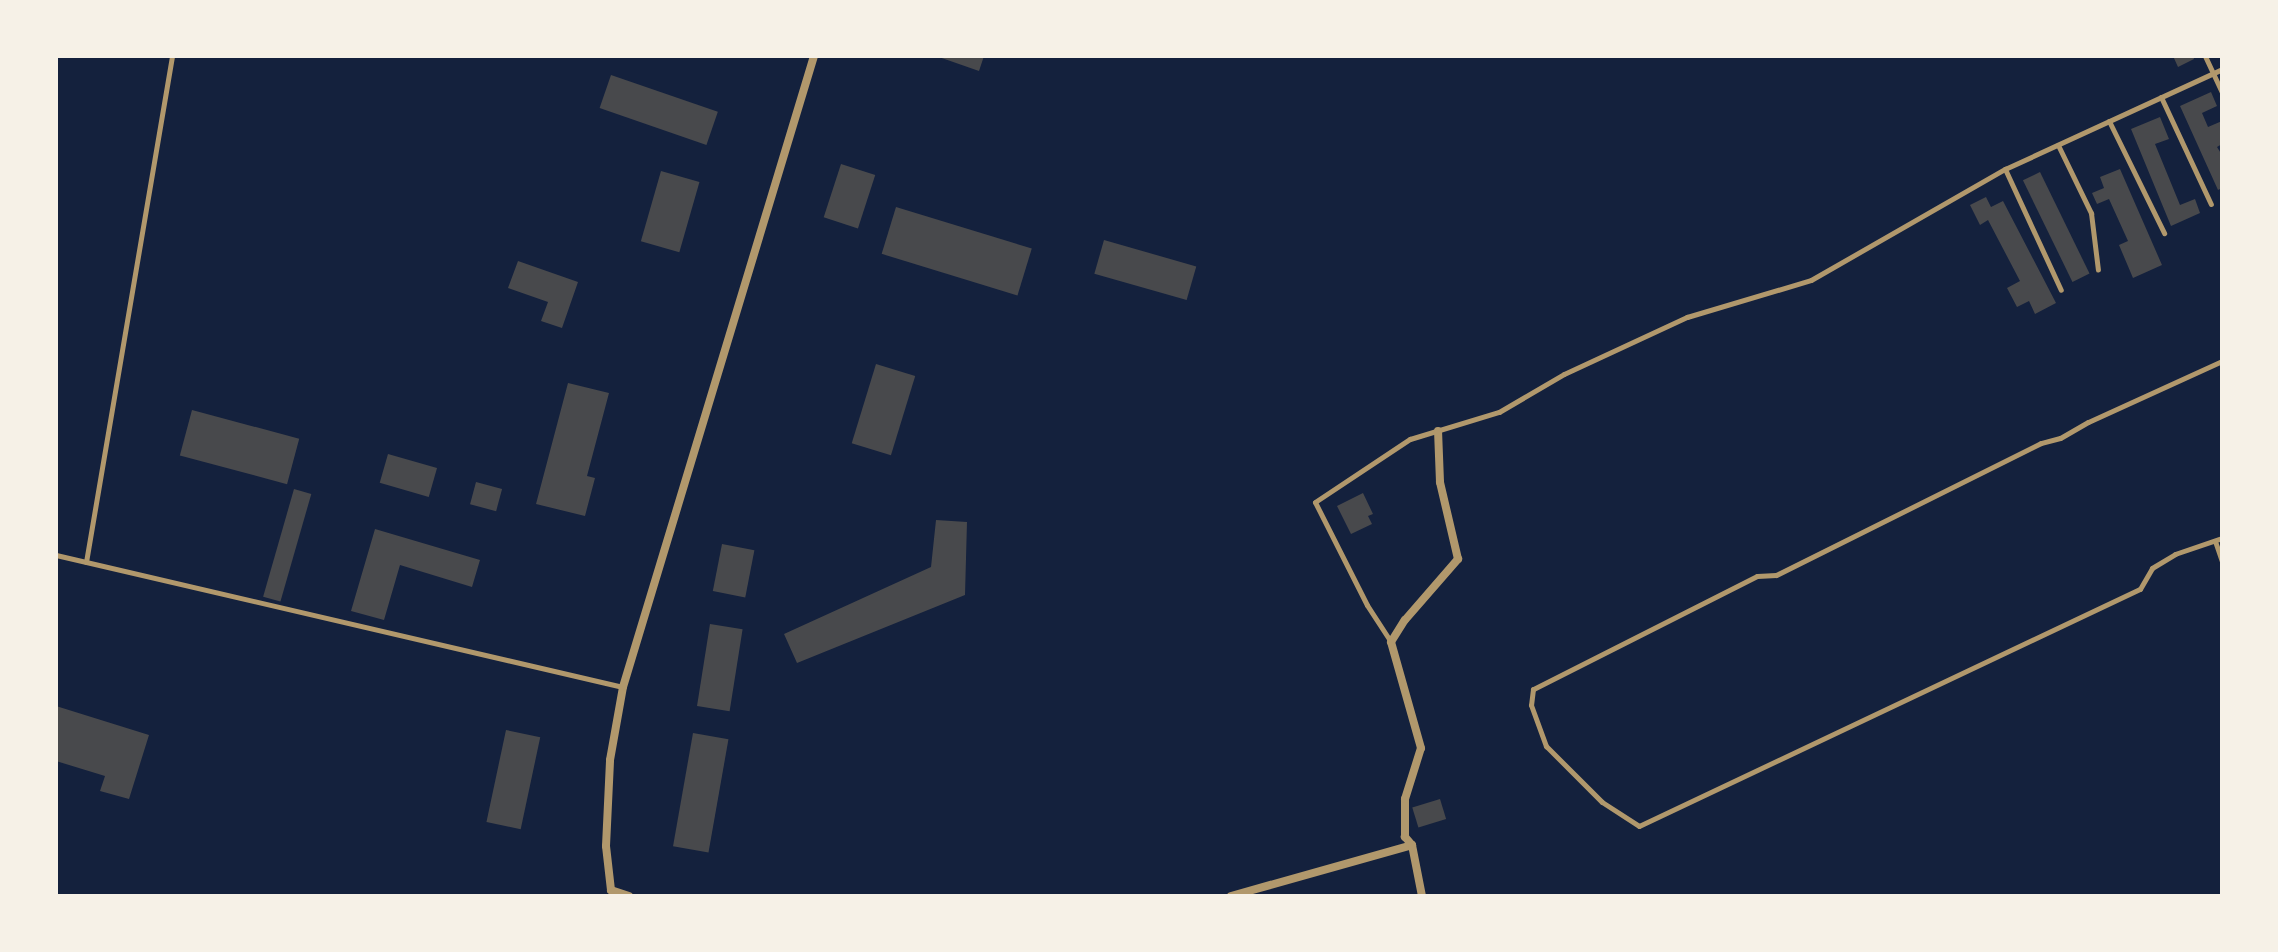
<!DOCTYPE html>
<html>
<head>
<meta charset="utf-8">
<style>
	body { margin:0 }
	#map { position:relative; width:2278px; height:952px; overflow:hidden; background:#14213d; font-family:"Nunito Sans",sans-serif }
	div>[style] { position:absolute }
	.building>* { inset:0; background:#48494c; transform-origin:0 0 }
	.service>* { height:5px; margin:-2.5px; padding:0 2.5px; transform-origin:2.5px; border-radius:2.5px; background:#b1986c }
	.minor>* { height:8px; margin:-4px; padding:0 4px; transform-origin:4px; border-radius:4px; background:#b1986c }
	span { translate:-50% -50%; white-space:nowrap; text-align:center; line-height:1.15; -webkit-text-stroke:6px #f6f1e7; paint-order:stroke }
	.frame { position:absolute; inset:0; border:58px solid #f6f1e7; pointer-events:none }
</style>
</head>
<body>
<div id="map">
	<div class="building">
		<div style="clip-path:polygon(936px 56px,984px 56px,979px 71px)"></div>
		<div style="clip-path:polygon(2173px 56px,2193px 56px,2194px 59px,2178px 67px)"></div>
		<div style="left:611px;top:75px;width:113px;height:35px;rotate:19deg"></div>
		<div style="clip-path:polygon(2211px 92px,2217px 106px,2202px 113px,2208px 127px,2222px 121px,2222px 144px,2217px 147px,2222px 155px,2222px 188px,2218px 190px,2180px 106px)"></div>
		<div style="clip-path:polygon(2160px 117px,2169px 139px,2155px 144px,2180px 205px,2195px 199px,2200px 213px,2171px 226px,2131px 129px)"></div>
		<div style="left:841px;top:164px;width:36px;height:56px;rotate:18deg"></div>
		<div style="clip-path:polygon(2120px 169px,2162px 265px,2133px 278px,2119px 245px,2128px 241px,2109px 199px,2097px 204px,2092px 193px,2104px 188px,2100px 177px)"></div>
		<div style="left:661px;top:171px;width:40px;height:73px;rotate:16deg"></div>
		<div style="left:2040px;top:172px;width:113px;height:19px;rotate:64deg"></div>
		<div style="clip-path:polygon(1986px 197px,1991px 207px,2003px 201px,2056px 303px,2035px 314px,2029px 301px,2017px 307px,2007px 288px,2020px 281px,1988px 220px,1980px 225px,1970px 205px)"></div>
		<div style="left:896px;top:207px;width:142px;height:49px;rotate:17deg"></div>
		<div style="left:1104px;top:240px;width:96px;height:35px;rotate:16deg"></div>
		<div style="clip-path:polygon(518px 261px,578px 282px,562px 328px,541px 321px,548px 302px,508px 288px)"></div>
		<div style="left:876px;top:364px;width:41px;height:83px;rotate:17deg"></div>
		<div style="clip-path:polygon(568px 383px,609px 393px,587px 476px,595px 478px,585px 516px,536px 504px)"></div>
		<div style="left:192px;top:410px;width:111px;height:47px;rotate:15deg"></div>
		<div style="left:388px;top:454px;width:51px;height:30px;rotate:16deg"></div>
		<div style="left:476px;top:482px;width:27px;height:23px;rotate:15deg"></div>
		<div style="left:294px;top:489px;width:18px;height:112px;rotate:16deg"></div>
		<div style="clip-path:polygon(1363px 493px,1373px 514px,1368px 516px,1372px 524px,1351px 534px,1337px 506px)"></div>
		<div style="clip-path:polygon(936px 520px,967px 522px,965px 595px,797px 663px,784px 634px,931px 567px)"></div>
		<div style="clip-path:polygon(375px 529px,480px 560px,472px 587px,400px 565px,384px 620px,351px 611px)"></div>
		<div style="left:722px;top:544px;width:33px;height:48px;rotate:11deg"></div>
		<div style="left:710px;top:624px;width:33px;height:83px;rotate:9deg"></div>
		<div style="clip-path:polygon(56px 706px,149px 735px,129px 799px,100px 791px,105px 776px,56px 761px)"></div>
		<div style="left:506px;top:730px;width:35px;height:94px;rotate:12deg"></div>
		<div style="left:693px;top:733px;width:36px;height:115px;rotate:10deg"></div>
		<div style="left:1440px;top:799px;width:21px;height:29px;rotate:73deg"></div>
	</div>
	<div class="service">
		<div style="left:2205px;top:56px;width:40px;rotate:65deg"></div>
		<div style="left:2161px;top:97px;width:118px;rotate:65deg"></div>
		<div style="left:2109px;top:121px;width:125px;rotate:63.8deg"></div>
		<div style="left:2058px;top:145px;width:76px;rotate:64.1deg"></div>
		<div style="left:2091px;top:213px;width:57px;rotate:83deg"></div>
		<div style="left:2005px;top:169px;width:133px;rotate:65.2deg"></div>
		<div style="left:2222px;top:361px;width:147px;rotate:155.5deg"></div>
		<div style="left:2088px;top:422px;width:32px;rotate:150deg"></div>
		<div style="left:2060px;top:438px;width:20px;rotate:165deg"></div>
		<div style="left:2041px;top:443px;width:296px;rotate:153.5deg"></div>
		<div style="left:1776px;top:575px;width:19px;rotate:177deg"></div>
		<div style="left:1757px;top:576px;width:251px;rotate:153.2deg"></div>
		<div style="left:1533px;top:689px;width:16px;rotate:97deg"></div>
		<div style="left:1531px;top:705px;width:44px;rotate:69.9deg"></div>
		<div style="left:1546px;top:746px;width:79px;rotate:45deg"></div>
		<div style="left:1602px;top:802px;width:44px;rotate:33deg"></div>
		<div style="left:1639px;top:826px;width:554px;rotate:-25.32deg"></div>
		<div style="left:2140px;top:589px;width:24px;rotate:-60deg"></div>
		<div style="left:2152px;top:568px;width:27px;rotate:-31deg"></div>
		<div style="left:2175px;top:554px;width:50px;rotate:-18.8deg"></div>
		<div style="left:2215px;top:541px;width:21px;rotate:71deg"></div>
		<div style="left:56px;top:555px;width:582px;rotate:13.11deg"></div>
		<div style="left:86px;top:562px;width:513px;rotate:-80.35deg"></div>
		<div style="left:1391px;top:642px;width:44px;rotate:-123deg"></div>
		<div style="left:1367px;top:605px;width:115px;rotate:-116.8deg"></div>
		<div style="left:1315px;top:502px;width:114px;rotate:-33.6deg"></div>
		<div style="left:1410px;top:439px;width:93px;rotate:-16.9deg"></div>
		<div style="left:1499px;top:412px;width:75px;rotate:-30.3deg"></div>
		<div style="left:1564px;top:374px;width:136px;rotate:-24.9deg"></div>
		<div style="left:1687px;top:317px;width:129px;rotate:-16.6deg"></div>
		<div style="left:1811px;top:280px;width:224px;rotate:-29.8deg"></div>
		<div style="left:2005px;top:169px;width:239px;rotate:-24.7deg"></div>
	</div>
	<div class="minor">
		<div style="left:629px;top:896px;width:19px;rotate:-162deg"></div>
		<div style="left:611px;top:890px;width:44px;rotate:-96.5deg"></div>
		<div style="left:606px;top:846px;width:86px;rotate:-87.3deg"></div>
		<div style="left:610px;top:760px;width:74px;rotate:-79.9deg"></div>
		<div style="left:623px;top:687px;width:659px;rotate:-73.16deg"></div>
		<div style="left:1231px;top:896px;width:188px;rotate:-15.7deg"></div>
		<div style="left:1422px;top:896px;width:52px;rotate:-101.1deg"></div>
		<div style="left:1412px;top:845px;width:11px;rotate:-131deg"></div>
		<div style="left:1405px;top:837px;width:38px;rotate:-90deg"></div>
		<div style="left:1405px;top:799px;width:53px;rotate:-72.6deg"></div>
		<div style="left:1421px;top:748px;width:110px;rotate:-105.8deg"></div>
		<div style="left:1391px;top:642px;width:26px;rotate:-58deg"></div>
		<div style="left:1405px;top:620px;width:81px;rotate:-49deg"></div>
		<div style="left:1458px;top:559px;width:79px;rotate:-103.2deg"></div>
		<div style="left:1440px;top:482px;width:51px;rotate:-92.2deg"></div>
	</div>
	<div class="frame"></div>
</div>
</body>
</html>
